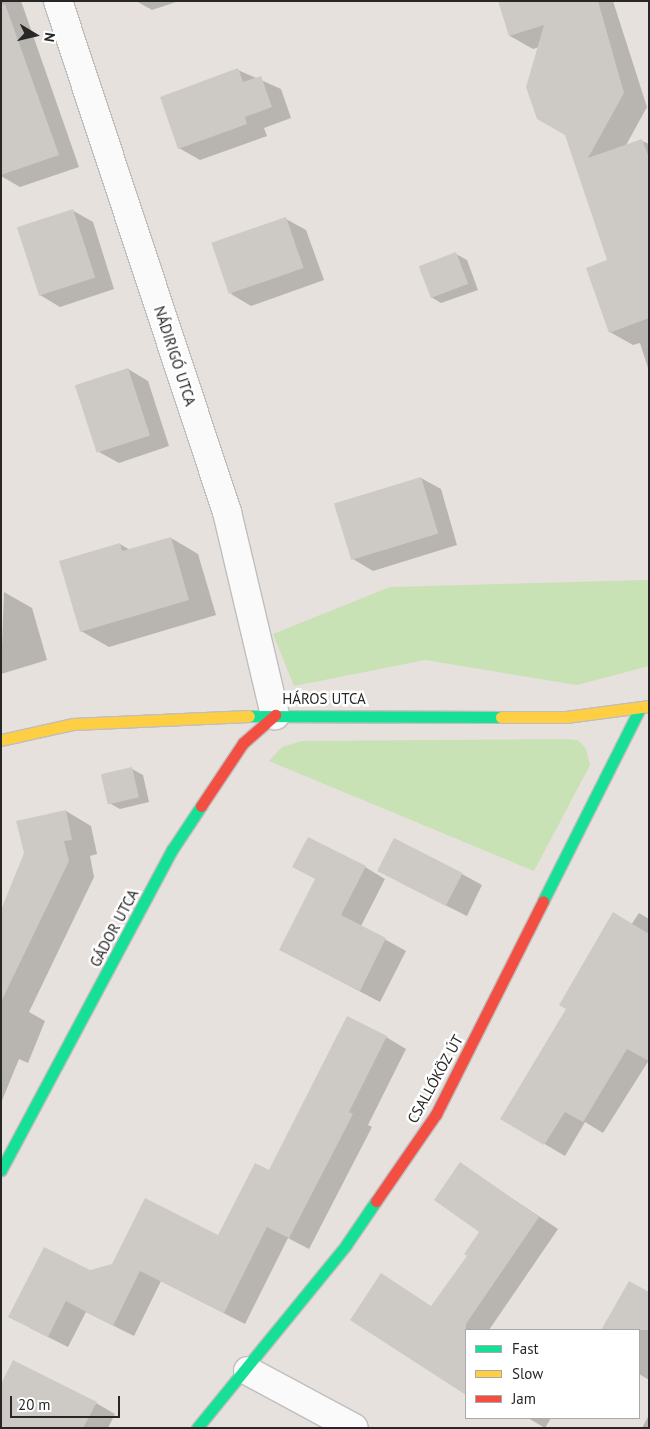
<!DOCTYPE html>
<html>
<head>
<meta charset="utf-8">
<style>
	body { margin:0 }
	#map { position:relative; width:650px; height:1429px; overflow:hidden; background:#e6e1dc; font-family:"PT Sans",sans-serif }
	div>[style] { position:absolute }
	.green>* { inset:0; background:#c8e1b5 }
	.shadow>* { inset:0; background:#0003 }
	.building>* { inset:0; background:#cdcac6; transform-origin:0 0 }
	.roads { filter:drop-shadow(1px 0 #bfbdbe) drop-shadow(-1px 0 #bfbdbe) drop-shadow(0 1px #bfbdbe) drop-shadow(0 -1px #bfbdbe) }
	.street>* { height:28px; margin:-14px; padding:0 14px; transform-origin:14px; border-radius:14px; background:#fbfafa }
	.fast>* { height:11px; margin:-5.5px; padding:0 5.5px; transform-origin:5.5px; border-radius:5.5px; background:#16e098 }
	.slow>* { height:11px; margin:-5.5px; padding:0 5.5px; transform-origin:5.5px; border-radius:5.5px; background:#ffcf43 }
	.jam>* { height:11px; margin:-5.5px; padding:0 5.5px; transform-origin:5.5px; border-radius:5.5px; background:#f24e42 }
	span { translate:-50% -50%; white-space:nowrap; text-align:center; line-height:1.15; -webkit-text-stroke:5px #fff; paint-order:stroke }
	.street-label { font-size:15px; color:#272727 }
	.frame { position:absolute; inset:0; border:2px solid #272727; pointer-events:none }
	.legend { position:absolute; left:465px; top:1329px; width:175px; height:90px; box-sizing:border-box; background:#fff; border:1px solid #a9a9a9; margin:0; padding:6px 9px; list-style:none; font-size:15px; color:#272727 }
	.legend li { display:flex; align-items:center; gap:10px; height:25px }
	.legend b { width:25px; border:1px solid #a9a9a9 }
	.north { position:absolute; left:10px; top:10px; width:50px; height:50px; -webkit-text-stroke:4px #fff; paint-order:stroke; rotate:99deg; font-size:14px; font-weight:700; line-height:20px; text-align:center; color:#272727 }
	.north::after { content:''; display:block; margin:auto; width:18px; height:22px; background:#272727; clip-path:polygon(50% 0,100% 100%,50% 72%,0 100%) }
	.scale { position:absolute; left:10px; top:1396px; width:110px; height:22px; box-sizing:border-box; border:2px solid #272727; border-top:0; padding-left:6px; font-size:15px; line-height:18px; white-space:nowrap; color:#272727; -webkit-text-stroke:4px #fff; paint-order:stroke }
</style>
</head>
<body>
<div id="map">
	<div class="green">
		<div style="clip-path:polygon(649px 580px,649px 666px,577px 685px,425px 660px,294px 686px,273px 634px,390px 587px)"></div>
		<div style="clip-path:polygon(567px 739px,578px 740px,586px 749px,590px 765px,534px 871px,269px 761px,282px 747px,302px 741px)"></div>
	</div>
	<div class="shadow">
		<div style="clip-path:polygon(1px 1px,21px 1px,79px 167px,20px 187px,1px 176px)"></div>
		<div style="clip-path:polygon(136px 1px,179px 1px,152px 10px)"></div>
		<div style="clip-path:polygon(499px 1px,613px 1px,647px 107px,625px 147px,642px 141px,649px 144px,649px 371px,640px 343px,633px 345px,610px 332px,609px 261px,539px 47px,533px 49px,510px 36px)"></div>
		<div style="clip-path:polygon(238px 70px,281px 89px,291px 118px,264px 128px,267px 136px,200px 160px,179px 148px)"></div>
		<div style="clip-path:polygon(72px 210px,93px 222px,114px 289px,60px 307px,40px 295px)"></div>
		<div style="clip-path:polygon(286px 219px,306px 230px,324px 280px,251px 306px,231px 294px)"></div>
		<div style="clip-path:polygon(456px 254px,467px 260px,478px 290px,441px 303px,431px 297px)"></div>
		<div style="clip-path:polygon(128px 369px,148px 381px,169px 446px,119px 463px,99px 452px)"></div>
		<div style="clip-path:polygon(421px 478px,441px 489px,457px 545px,373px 571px,353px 559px)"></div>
		<div style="clip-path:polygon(171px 538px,198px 554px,216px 615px,109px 647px,81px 631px,120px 544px,130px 550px)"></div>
		<div style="clip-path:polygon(4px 592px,32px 608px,47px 660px,1px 674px)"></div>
		<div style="clip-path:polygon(132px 769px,143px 775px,149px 802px,120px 809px,109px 803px)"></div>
		<div style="clip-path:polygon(66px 811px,91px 826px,97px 854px,90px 856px,94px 877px,29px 1012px,45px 1021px,28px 1063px,19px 1059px,1px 1103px,1px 914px)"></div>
		<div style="clip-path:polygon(365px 867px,385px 879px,361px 926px,406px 951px,380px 1002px,281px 950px)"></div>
		<div style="clip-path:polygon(462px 874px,482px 885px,467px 916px,399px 882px)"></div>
		<div style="clip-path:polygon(639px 913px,649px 919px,649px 1060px,603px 1133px,585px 1122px,565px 1156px,502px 1119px)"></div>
		<div style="clip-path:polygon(386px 1037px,406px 1049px,368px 1125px,372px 1127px,309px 1249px,288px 1238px,245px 1324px,161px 1281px,134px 1336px,86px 1312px,68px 1347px,30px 1328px,89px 1271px,219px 1237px)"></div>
		<div style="clip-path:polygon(460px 1164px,558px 1229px,489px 1330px,466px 1330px,466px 1393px,352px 1319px,432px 1307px,469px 1256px,480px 1231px)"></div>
		<div style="clip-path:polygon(629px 1283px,649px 1294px,649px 1380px,639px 1374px,639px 1330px,603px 1330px)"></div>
		<div style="clip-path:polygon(96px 1403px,115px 1414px,108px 1428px,1px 1428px)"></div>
		<div style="clip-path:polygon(649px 1415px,649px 1428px,642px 1428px)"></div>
		<div style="clip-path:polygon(528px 1418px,551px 1418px,545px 1428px)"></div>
	</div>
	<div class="building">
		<div style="clip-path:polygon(498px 1px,598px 1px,624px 93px,588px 158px,642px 139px,649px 158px,649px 318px,609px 333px,586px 268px,607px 260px,565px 135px,537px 119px,526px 87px,544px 25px,509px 36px)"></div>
		<div style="clip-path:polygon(5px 4px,59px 155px,1px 175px,1px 5px)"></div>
		<div style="clip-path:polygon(238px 68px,243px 82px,261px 76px,272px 107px,245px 117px,247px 124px,178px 149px,160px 97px)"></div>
		<div style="left:73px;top:209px;width:72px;height:59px;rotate:72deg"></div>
		<div style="left:286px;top:217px;width:54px;height:79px;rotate:71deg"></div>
		<div style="left:456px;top:252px;width:34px;height:40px;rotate:69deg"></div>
		<div style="left:128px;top:368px;width:71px;height:56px;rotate:72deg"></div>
		<div style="left:421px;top:477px;width:59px;height:91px;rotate:73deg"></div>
		<div style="clip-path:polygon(171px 537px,189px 600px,80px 632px,59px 561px,120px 543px,122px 551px)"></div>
		<div style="left:132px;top:767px;width:31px;height:32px;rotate:77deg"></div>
		<div style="clip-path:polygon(66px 810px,72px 840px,64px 841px,69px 861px,1px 1002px,1px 910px,24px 853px,16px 821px)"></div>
		<div style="clip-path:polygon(308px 837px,366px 866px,341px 915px,386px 938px,360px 991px,279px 950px,315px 879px,292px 867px)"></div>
		<div style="left:394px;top:838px;width:77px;height:37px;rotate:27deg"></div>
		<div style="clip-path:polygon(613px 912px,649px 934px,649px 1061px,627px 1049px,583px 1122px,565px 1112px,544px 1145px,500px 1119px,566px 1009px,559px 1005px)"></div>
		<div style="clip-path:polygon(347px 1016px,387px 1036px,349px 1112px,353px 1114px,289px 1238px,267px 1227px,224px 1313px,140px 1271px,113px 1326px,66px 1301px,48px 1337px,8px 1317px,44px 1247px,90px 1270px,112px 1264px,145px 1198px,218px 1235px,255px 1163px,269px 1170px)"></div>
		<div style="clip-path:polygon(460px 1162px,539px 1217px,466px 1324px,466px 1395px,350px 1320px,381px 1273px,431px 1306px,467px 1256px,464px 1254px,479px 1232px,434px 1200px)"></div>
		<div style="clip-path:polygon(629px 1281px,649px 1292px,649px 1330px,601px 1330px)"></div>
		<div style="clip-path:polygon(13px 1360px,97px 1402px,83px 1428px,1px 1428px,1px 1384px)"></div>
	</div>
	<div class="roads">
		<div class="street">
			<div style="left:58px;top:1px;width:538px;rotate:71.7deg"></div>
			<div style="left:227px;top:512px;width:209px;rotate:76.7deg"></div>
			<div style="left:248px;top:1371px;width:120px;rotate:28.3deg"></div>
		</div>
		<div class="fast">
			<div style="left:249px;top:716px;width:252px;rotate:0.2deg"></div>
			<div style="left:543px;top:901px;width:216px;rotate:-63.3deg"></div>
			<div style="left:1px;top:1170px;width:363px;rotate:-61.9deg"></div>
			<div style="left:172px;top:850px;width:53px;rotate:-56.6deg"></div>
			<div style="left:197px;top:1428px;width:236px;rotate:-50.8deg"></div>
			<div style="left:346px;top:1245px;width:53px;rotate:-55.7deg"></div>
		</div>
		<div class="slow">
			<div style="left:501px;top:717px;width:65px"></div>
			<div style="left:566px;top:717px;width:84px;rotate:-7.5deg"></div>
			<div style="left:1px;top:740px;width:74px;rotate:-12.5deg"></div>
			<div style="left:73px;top:724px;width:176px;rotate:-2.6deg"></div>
		</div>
		<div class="jam">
			<div style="left:201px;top:806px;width:76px;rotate:-56.3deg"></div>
			<div style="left:243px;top:743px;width:43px;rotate:-41.2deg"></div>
			<div style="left:376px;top:1201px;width:106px;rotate:-55.4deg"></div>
			<div style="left:436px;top:1114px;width:238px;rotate:-63.3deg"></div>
		</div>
	</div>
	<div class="street-label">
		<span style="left:175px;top:356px;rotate:72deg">NÁDIRIGÓ UTCA</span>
		<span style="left:324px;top:699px">HÁROS UTCA</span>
		<span style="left:114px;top:928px;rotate:-62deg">GÁDOR UTCA</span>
		<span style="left:435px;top:1079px;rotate:-61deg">CSALLÓKÖZ ÚT</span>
	</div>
	<div class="frame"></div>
	<ul class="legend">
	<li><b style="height:6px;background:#16e098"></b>Fast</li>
	<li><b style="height:6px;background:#ffcf43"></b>Slow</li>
	<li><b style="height:6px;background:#f24e42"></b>Jam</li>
	</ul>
	<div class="north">N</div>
	<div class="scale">20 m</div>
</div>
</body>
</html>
